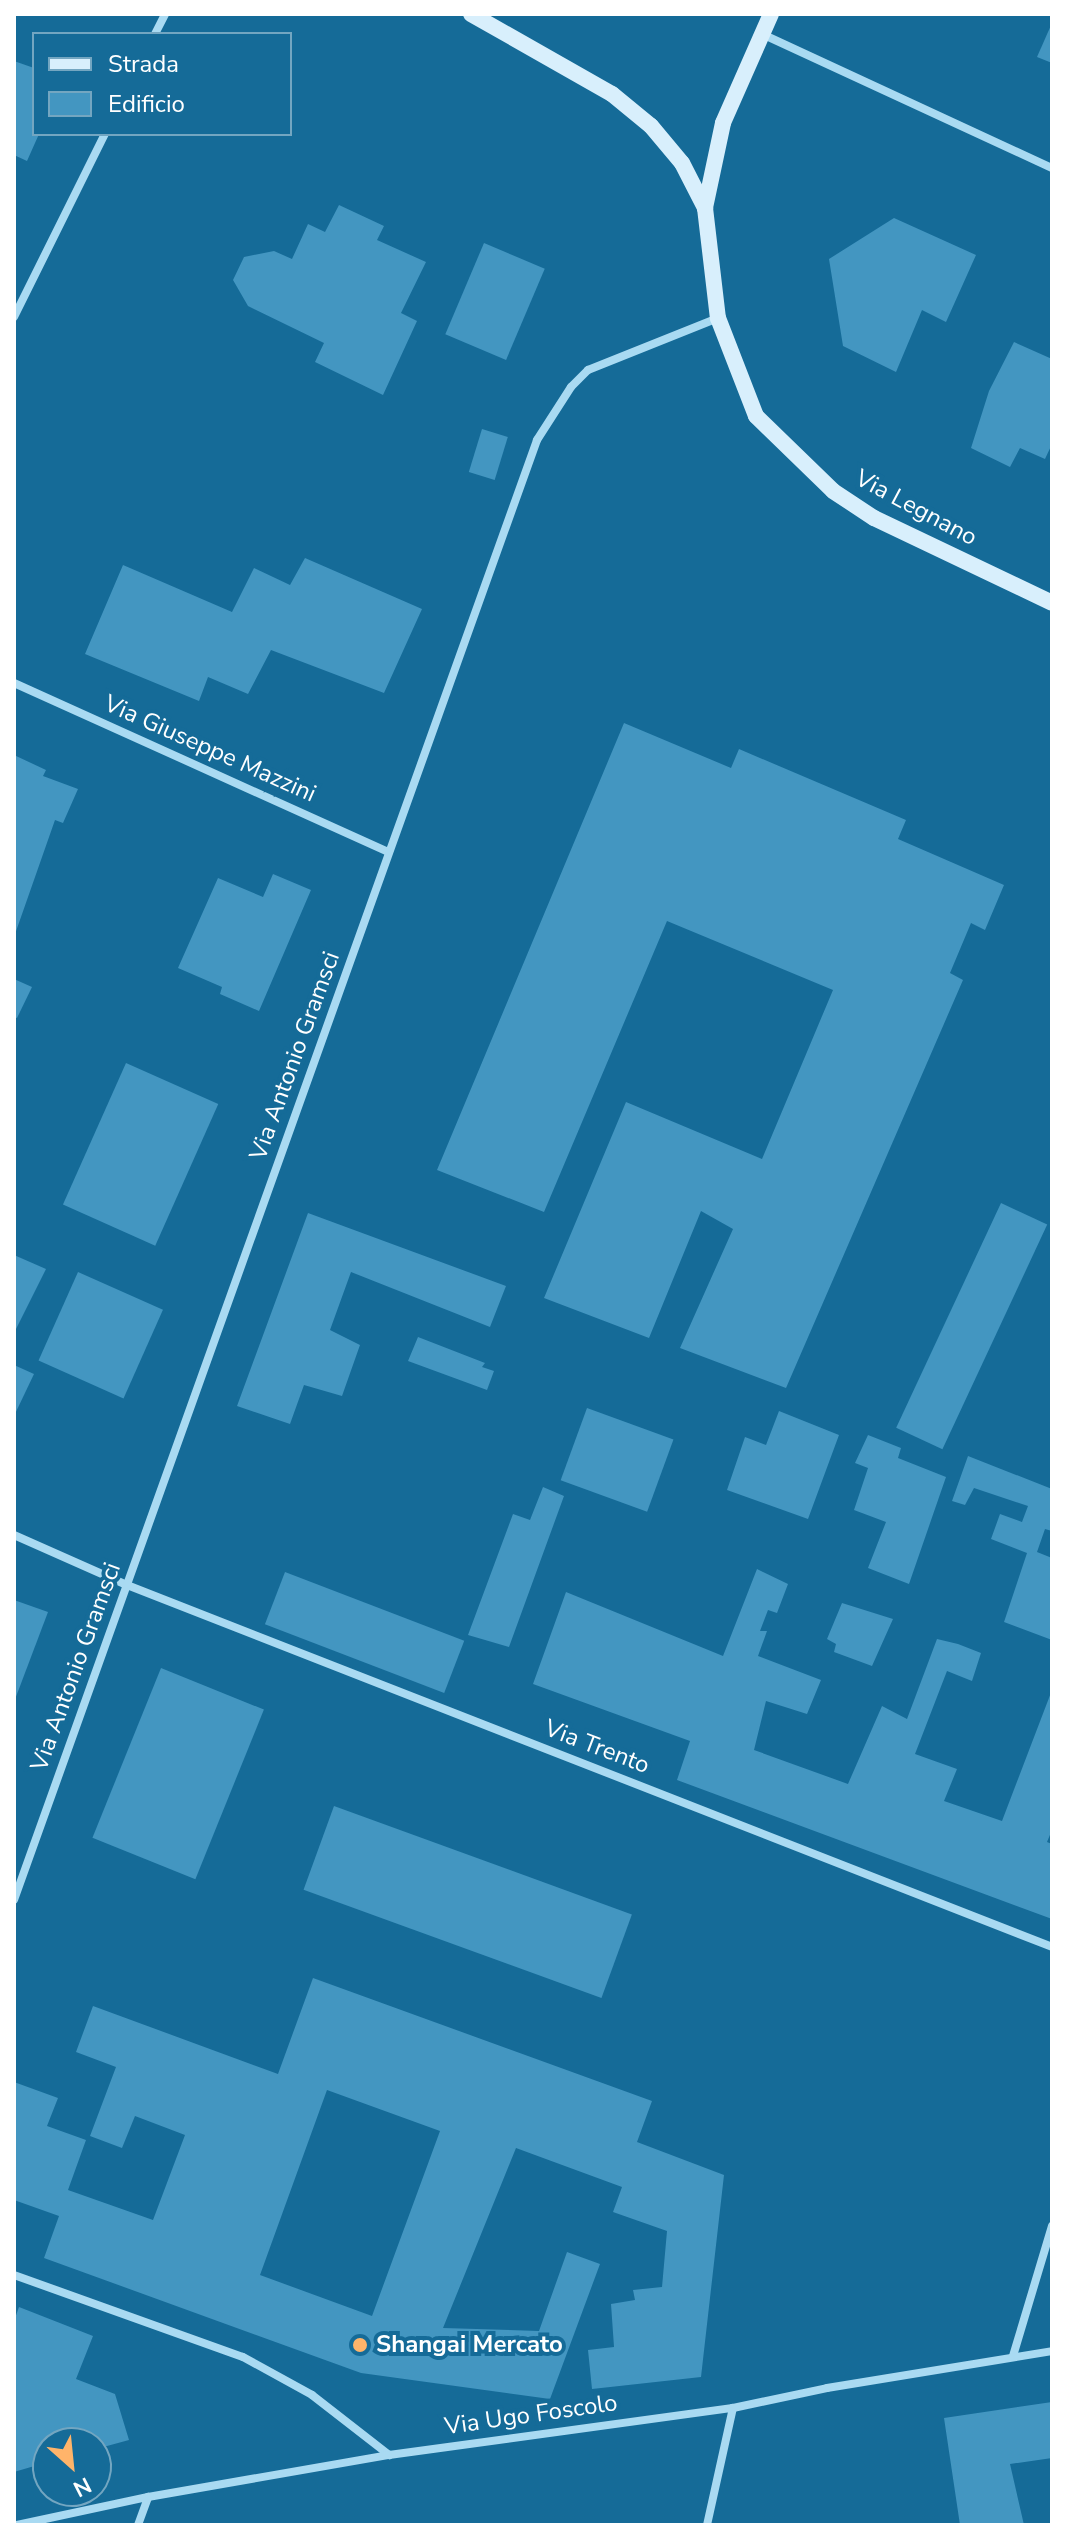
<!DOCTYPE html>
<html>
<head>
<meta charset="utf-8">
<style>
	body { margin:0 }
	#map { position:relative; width:1066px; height:2539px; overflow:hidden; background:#156b98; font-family:"Nunito Sans",sans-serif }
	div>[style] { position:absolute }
	.building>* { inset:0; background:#4396c1; transform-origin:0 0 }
	.street>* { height:8px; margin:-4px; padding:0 4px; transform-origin:4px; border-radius:4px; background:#a9daf2 }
	.secondary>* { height:16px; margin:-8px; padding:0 8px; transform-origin:8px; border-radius:8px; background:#d8effc }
	.dots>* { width:22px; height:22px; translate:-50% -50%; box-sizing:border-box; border:4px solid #156b98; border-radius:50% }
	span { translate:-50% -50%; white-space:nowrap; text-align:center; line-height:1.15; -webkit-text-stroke:8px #156b98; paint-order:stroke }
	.street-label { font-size:24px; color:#fff }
	.poi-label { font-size:24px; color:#fff; font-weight:700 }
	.left { translate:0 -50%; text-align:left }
	.frame { position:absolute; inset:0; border:16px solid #fff; pointer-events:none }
	.legend { position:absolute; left:32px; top:32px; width:260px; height:104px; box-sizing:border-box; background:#156b98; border:2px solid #73a6c1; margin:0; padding:10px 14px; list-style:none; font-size:24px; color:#fff }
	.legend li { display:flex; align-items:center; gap:16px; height:40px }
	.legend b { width:40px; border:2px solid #73a6c1 }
	.north { position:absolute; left:32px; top:2427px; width:80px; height:80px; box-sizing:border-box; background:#156b98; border:2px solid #73a6c1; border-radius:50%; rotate:153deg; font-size:22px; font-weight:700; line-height:32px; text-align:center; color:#fff }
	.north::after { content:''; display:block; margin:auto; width:28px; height:36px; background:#ffb46a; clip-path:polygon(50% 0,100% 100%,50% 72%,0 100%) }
</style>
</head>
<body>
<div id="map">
	<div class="building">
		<div style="clip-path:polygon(1052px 23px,1052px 63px,1037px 57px)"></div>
		<div style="clip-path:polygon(14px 61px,34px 68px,34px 134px,39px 134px,27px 161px,14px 155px)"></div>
		<div style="clip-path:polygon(339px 205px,384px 226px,377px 240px,426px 262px,401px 313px,417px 321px,383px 395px,315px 362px,324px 343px,248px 306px,233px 280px,244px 257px,274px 251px,292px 259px,308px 224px,325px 232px)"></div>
		<div style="clip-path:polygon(894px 218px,976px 255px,946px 322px,922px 310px,896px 372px,843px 346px,829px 259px)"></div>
		<div style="left:484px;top:243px;width:66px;height:99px;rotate:23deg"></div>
		<div style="clip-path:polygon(1014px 342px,1052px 359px,1052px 444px,1045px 459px,1020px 448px,1010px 467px,971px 448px,989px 391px)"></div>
		<div style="left:482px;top:429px;width:27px;height:45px;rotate:17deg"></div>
		<div style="clip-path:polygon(305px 558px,422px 609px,384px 693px,271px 650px,248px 694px,208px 677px,199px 701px,85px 654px,123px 565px,232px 612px,254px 568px,290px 585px)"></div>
		<div style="clip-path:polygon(624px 723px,731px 768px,739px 749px,906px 820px,898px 839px,1004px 885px,985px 930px,971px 923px,950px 973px,963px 980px,786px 1388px,680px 1348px,733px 1229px,701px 1211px,649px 1338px,544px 1298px,626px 1102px,762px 1159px,833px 990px,667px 921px,544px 1212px,437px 1170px)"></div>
		<div style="clip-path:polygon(14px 755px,46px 770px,43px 776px,78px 789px,63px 823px,55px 820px,14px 937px)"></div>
		<div style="clip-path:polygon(273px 874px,311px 890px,259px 1011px,220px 994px,222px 987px,178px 968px,218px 878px,263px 897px)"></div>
		<div style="clip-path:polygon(14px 979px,32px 987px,17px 1018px,14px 1017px)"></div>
		<div style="left:126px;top:1063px;width:101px;height:155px;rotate:24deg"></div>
		<div style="left:1001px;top:1203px;width:51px;height:248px;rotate:25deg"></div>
		<div style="clip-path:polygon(308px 1213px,506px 1286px,490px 1327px,351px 1272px,330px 1330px,360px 1345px,342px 1396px,304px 1385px,290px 1424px,237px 1406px)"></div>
		<div style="clip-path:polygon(14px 1255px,46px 1269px,14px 1333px)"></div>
		<div style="left:78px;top:1272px;width:93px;height:97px;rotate:24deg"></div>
		<div style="clip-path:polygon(418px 1337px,485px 1363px,482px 1367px,494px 1371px,487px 1390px,408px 1361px)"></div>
		<div style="clip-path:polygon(14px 1365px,34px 1374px,14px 1416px)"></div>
		<div style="left:587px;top:1408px;width:92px;height:77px;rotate:20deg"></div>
		<div style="clip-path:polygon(779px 1411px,839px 1435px,808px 1519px,727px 1490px,745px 1437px,766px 1445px)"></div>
		<div style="clip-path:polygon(868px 1435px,901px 1448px,898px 1458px,946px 1477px,909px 1584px,868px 1568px,886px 1522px,854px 1510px,868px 1468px,855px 1463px)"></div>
		<div style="clip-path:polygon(968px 1456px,1052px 1489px,1052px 1531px,1045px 1529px,1037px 1552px,1052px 1558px,1052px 1640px,1004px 1622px,1027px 1553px,991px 1539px,1000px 1514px,1022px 1522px,1028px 1506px,974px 1488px,965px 1505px,952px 1501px)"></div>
		<div style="clip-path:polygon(543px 1487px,564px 1496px,509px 1647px,468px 1635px,513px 1514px,530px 1520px)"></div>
		<div style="clip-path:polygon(757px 1569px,788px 1584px,777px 1613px,768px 1610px,760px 1631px,767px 1631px,758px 1656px,821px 1680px,807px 1714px,766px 1701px,754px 1750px,848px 1784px,882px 1706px,907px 1719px,937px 1639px,958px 1644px,981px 1653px,972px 1681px,947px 1671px,915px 1754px,957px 1769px,944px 1801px,1002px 1821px,1052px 1690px,1052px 1830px,1047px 1842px,1052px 1844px,1052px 1919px,677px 1780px,690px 1741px,533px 1684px,566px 1592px,723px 1656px)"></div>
		<div style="left:285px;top:1572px;width:192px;height:56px;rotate:21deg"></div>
		<div style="clip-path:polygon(14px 1600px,48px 1612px,14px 1702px)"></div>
		<div style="clip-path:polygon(842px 1603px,893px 1619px,872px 1666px,834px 1652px,836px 1644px,827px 1639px)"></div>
		<div style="left:161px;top:1668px;width:111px;height:183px;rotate:22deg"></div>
		<div style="left:334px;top:1806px;width:317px;height:89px;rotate:20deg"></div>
		<div style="clip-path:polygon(evenodd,313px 1978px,652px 2101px,637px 2142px,724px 2175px,701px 2377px,592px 2389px,588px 2350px,614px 2347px,611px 2304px,635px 2300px,633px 2290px,662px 2287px,667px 2231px,613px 2212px,622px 2187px,516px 2148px,443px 2328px,539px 2331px,567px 2252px,600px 2264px,550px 2399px,361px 2373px,44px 2258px,59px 2216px,14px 2200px,14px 2082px,58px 2098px,47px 2126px,86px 2140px,68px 2190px,153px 2220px,185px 2135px,135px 2116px,122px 2148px,90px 2136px,116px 2067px,76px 2052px,93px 2006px,278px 2074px,313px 1978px,327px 2090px,440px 2131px,372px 2316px,260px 2275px,327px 2090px)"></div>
		<div style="clip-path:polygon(19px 2307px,93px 2336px,76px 2379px,115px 2394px,129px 2440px,96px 2449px,96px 2443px,48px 2443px,48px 2462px,14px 2472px,14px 2321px)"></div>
		<div style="clip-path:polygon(1052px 2402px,1052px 2458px,1010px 2464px,1024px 2525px,960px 2525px,944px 2418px)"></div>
	</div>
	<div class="street">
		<div style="left:155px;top:34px;width:22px;rotate:-63deg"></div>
		<div style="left:762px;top:34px;width:319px;rotate:24.8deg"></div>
		<div style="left:14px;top:317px;width:204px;rotate:-63.6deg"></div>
		<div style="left:14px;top:683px;width:411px;rotate:24.3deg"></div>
		<div style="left:14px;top:1535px;width:124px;rotate:23.9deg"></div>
		<div style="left:127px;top:1585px;width:993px;rotate:21.37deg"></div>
		<div style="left:14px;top:1900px;width:1551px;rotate:-70.29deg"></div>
		<div style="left:537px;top:440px;width:63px;rotate:-57.3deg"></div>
		<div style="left:571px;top:387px;width:24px;rotate:-45deg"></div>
		<div style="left:588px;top:370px;width:140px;rotate:-21.8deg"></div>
		<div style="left:14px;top:2275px;width:243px;rotate:19.7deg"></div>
		<div style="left:243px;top:2357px;width:79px;rotate:28.8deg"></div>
		<div style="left:312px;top:2395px;width:98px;rotate:37.9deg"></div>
		<div style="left:1013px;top:2356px;width:136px;rotate:-73.3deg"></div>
		<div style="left:17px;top:2525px;width:134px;rotate:-12.1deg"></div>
		<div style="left:148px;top:2497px;width:245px;rotate:-9.9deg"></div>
		<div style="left:389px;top:2455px;width:347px;rotate:-7.8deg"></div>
		<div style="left:733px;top:2408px;width:96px;rotate:-12deg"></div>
		<div style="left:827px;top:2388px;width:228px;rotate:-9.3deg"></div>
		<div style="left:138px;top:2525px;width:30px;rotate:-70deg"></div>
		<div style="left:707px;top:2525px;width:120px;rotate:-77.5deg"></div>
	</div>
	<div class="secondary">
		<div style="left:471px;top:14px;width:162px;rotate:29.6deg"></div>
		<div style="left:612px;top:94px;width:50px;rotate:39.4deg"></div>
		<div style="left:651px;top:126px;width:48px;rotate:50deg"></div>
		<div style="left:682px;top:163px;width:51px;rotate:62.9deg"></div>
		<div style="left:771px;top:14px;width:119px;rotate:113.8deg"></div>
		<div style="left:723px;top:123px;width:87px;rotate:102deg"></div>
		<div style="left:705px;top:208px;width:111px;rotate:83.3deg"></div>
		<div style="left:718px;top:318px;width:105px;rotate:68.8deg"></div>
		<div style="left:756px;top:416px;width:107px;rotate:44.2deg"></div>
		<div style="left:833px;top:491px;width:49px;rotate:33.4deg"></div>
		<div style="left:874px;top:518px;width:197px;rotate:25.5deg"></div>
	</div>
	<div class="dots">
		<div style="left:360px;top:2345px;background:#ffb46a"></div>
	</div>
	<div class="street-label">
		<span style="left:916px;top:508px;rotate:28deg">Via Legnano</span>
		<span style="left:210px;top:749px;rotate:24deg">Via Giuseppe Mazzini</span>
		<span style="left:295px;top:1056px;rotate:-70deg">Via Antonio Gramsci</span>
		<span style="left:76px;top:1667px;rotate:-70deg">Via Antonio Gramsci</span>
		<span style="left:597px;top:1747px;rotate:21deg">Via Trento</span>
		<span style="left:531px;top:2415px;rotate:-8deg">Via Ugo Foscolo</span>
	</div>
	<div class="poi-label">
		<span class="left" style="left:376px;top:2345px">Shangai Mercato</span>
	</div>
	<div class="frame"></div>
	<ul class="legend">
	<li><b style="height:10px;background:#d8effc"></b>Strada</li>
	<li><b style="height:22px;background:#4396c1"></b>Edificio</li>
	</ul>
	<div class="north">N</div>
</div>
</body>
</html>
